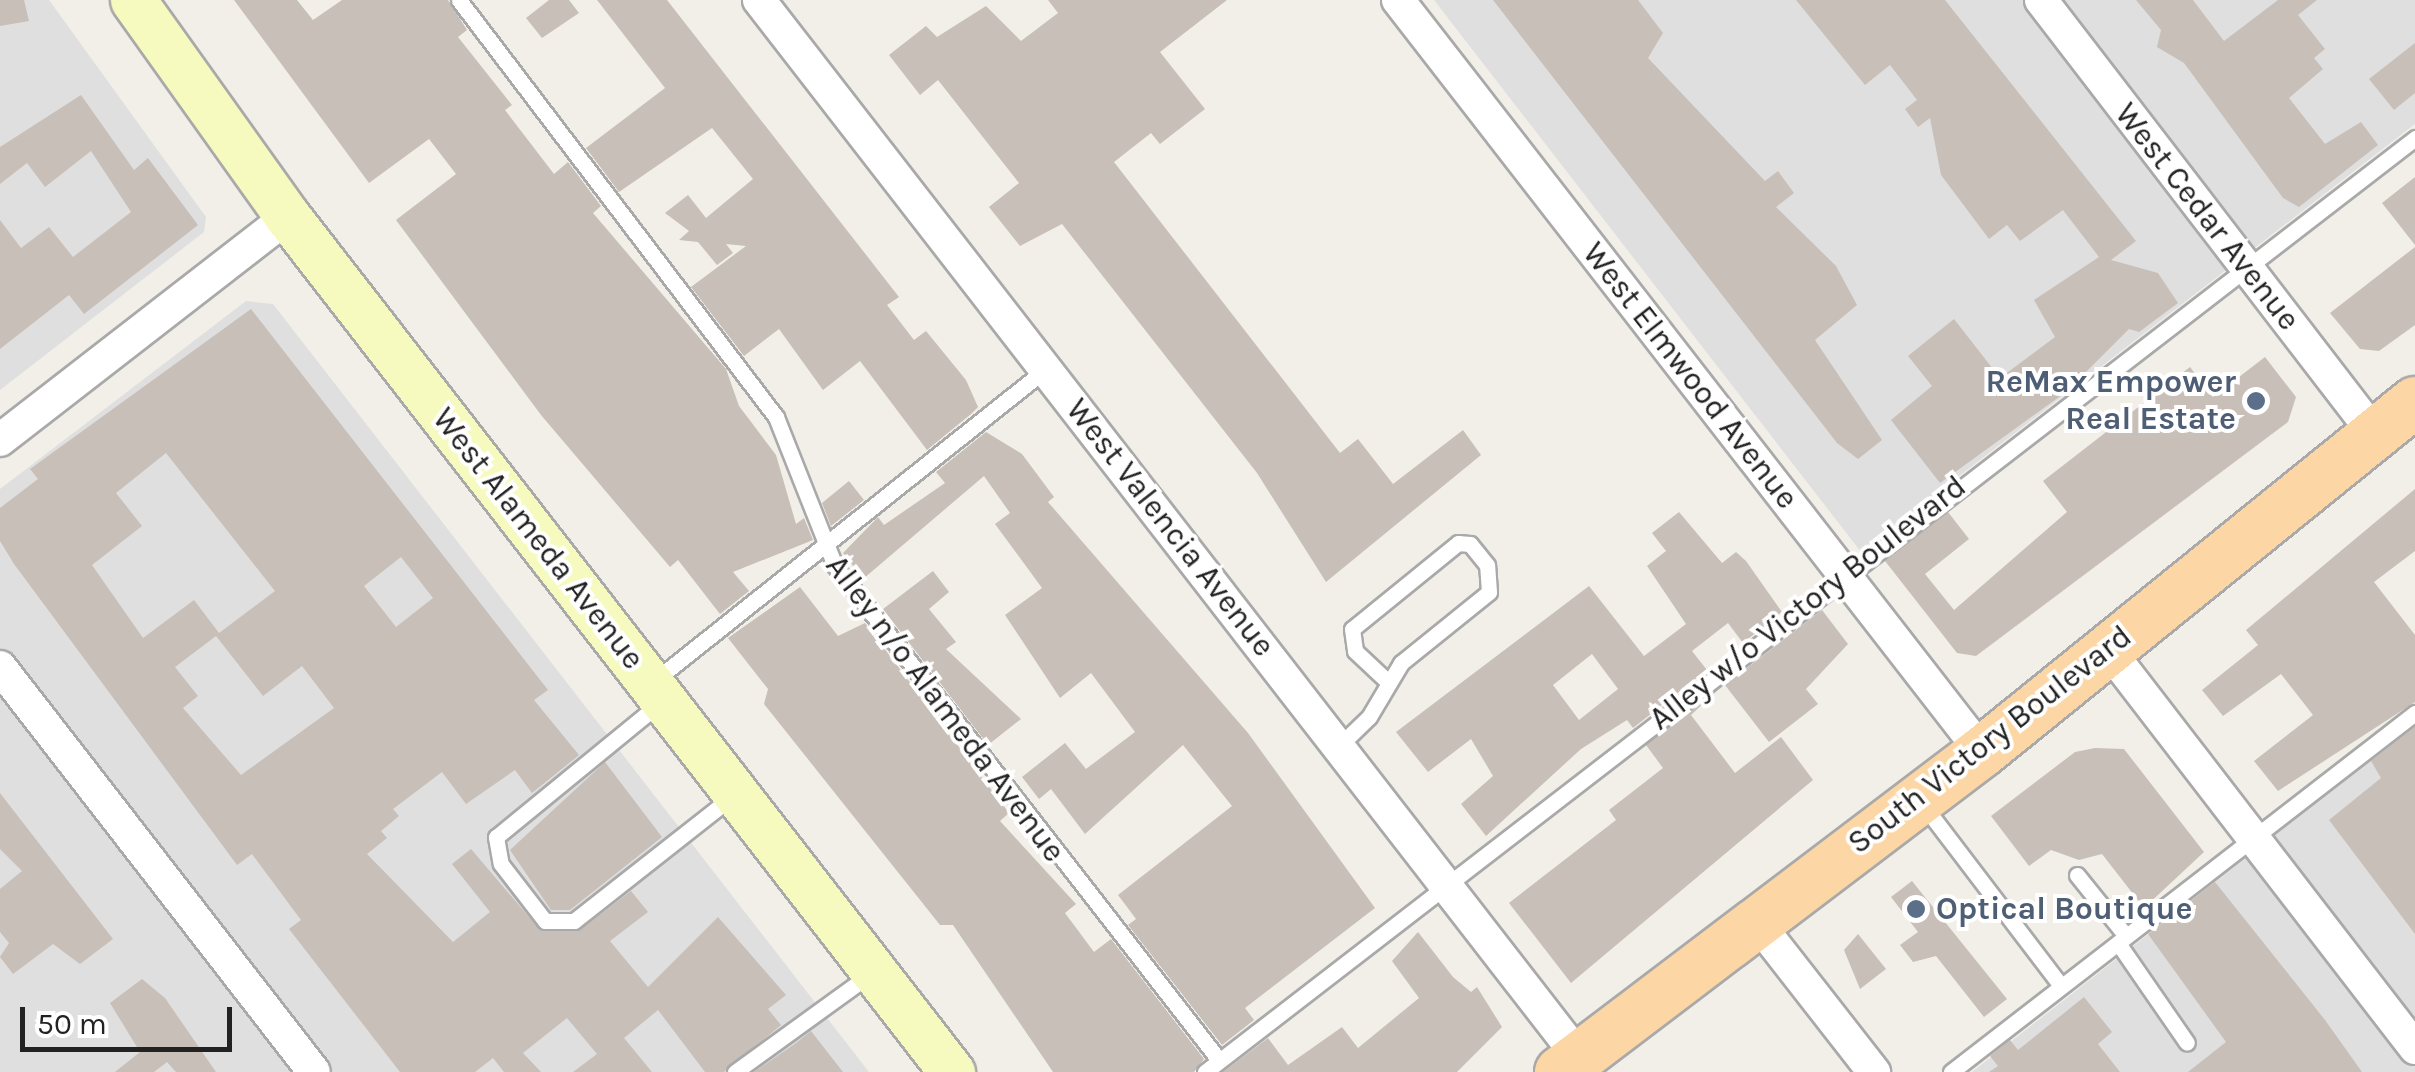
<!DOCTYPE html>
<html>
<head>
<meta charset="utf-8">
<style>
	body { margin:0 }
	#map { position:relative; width:2415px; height:1072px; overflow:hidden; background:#f2efe9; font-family:Karla,sans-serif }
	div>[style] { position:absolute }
	.residential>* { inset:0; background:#e0dfdf }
	.building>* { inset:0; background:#c7bfb8 }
	.roads { filter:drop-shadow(2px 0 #a9a9a9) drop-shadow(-2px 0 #a9a9a9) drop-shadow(0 2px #a9a9a9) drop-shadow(0 -2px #a9a9a9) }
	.service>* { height:15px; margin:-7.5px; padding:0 7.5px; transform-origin:7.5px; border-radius:7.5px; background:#fff }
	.minor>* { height:32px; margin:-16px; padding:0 16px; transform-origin:16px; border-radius:16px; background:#fff }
	.secondary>* { height:45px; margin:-22.5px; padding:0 22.5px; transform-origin:22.5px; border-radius:22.5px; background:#f7fabf }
	.primary>* { height:50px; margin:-25px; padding:0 25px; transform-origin:25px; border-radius:25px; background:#fcd6a4 }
	.dots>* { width:28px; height:28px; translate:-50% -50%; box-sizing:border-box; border:5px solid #fff; border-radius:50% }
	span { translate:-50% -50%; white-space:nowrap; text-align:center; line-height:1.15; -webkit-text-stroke:8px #fff; paint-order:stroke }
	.street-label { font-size:32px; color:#222 }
	.service-label { font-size:32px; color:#4e5e75; font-weight:700 }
	.right { translate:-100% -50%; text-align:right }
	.left { translate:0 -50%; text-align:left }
	.scale { position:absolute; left:20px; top:1007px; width:212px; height:45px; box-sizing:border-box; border:5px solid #222; border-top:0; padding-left:12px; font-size:30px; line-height:35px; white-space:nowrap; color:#222; -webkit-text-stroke:8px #fff; paint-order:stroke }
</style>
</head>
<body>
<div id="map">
	<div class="residential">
		<div style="clip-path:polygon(0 0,49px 0,206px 217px,204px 232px,0 390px)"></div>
		<div style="clip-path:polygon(1434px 0,2415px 0,2415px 124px,1861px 552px)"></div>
		<div style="clip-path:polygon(246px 301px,273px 304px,869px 1072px,0 1072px,0 489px)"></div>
		<div style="clip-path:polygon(2415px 722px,2415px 1072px,1972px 1072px,2279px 832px)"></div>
	</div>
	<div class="building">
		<div style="clip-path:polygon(0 0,24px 0,29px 21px,0 26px)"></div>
		<div style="clip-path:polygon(234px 0,297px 0,313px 20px,342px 0,448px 0,467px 30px,458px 37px,512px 105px,505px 110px,554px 174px,568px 162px,601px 206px,593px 213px,726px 369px,739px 406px,776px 455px,796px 524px,804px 518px,813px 540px,733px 572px,749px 591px,720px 614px,678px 560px,670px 567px,541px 415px,396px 220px,456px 174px,429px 139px,369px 183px)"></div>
		<div style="clip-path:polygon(549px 0,569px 0,579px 13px,542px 38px,526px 18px)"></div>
		<div style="clip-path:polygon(597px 0,667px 0,899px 297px,887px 305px,914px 340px,926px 331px,966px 380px,978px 407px,971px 414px,927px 450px,860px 361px,823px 390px,779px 329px,744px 356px,691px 287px,746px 246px,726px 244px,733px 253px,717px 265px,698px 242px,679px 240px,689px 231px,665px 213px,688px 195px,706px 218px,753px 179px,712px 128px,619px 192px,586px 148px,665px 88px)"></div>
		<div style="clip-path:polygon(1048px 0,1227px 0,1160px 52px,1205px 109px,1160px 144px,1151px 133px,1114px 162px,1340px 453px,1358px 439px,1393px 484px,1463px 430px,1481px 455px,1326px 582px,1257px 473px,1062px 224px,1020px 246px,989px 207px,1019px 183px,938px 80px,920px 95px,889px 55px,926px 26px,937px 37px,986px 6px,1021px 41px,1058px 13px)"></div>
		<div style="clip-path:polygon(1493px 0,1638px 0,1663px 33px,1648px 58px,1765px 181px,1778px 171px,1794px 193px,1776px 207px,1836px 266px,1857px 305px,1815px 340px,1882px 440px,1858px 459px,1837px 443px)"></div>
		<div style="clip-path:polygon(1796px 0,1945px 0,2136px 241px,2111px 260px,2158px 273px,2178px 303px,2139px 332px,2129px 329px,2066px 392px,1940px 483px,1891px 420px,1932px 386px,1908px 356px,1954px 319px,2000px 378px,2055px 337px,2034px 300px,2099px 257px,2063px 210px,2020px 241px,2007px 225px,1989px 239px,1941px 175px,1930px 118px,1918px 127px,1905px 109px,1917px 100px,1890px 65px,1865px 85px)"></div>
		<div style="clip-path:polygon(2136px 0,2193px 0,2224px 41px,2278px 0,2317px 0,2298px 15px,2325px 49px,2314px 58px,2323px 69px,2289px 98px,2325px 144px,2361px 122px,2378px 145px,2299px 207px,2283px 198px,2184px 63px,2157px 47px,2161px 30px)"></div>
		<div style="clip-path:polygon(2415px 43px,2415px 93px,2394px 110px,2369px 79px)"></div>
		<div style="clip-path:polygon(81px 95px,134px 170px,148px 158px,198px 225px,84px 314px,69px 295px,0 349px,0 220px,21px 248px,49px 227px,73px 257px,131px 212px,91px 151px,45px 187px,27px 163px,0 184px,0 147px)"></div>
		<div style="clip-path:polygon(2415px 177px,2415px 245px,2382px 203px)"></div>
		<div style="clip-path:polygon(2415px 247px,2415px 325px,2379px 351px,2360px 349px,2330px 313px)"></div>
		<div style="clip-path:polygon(evenodd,251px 309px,548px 690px,534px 700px,579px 755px,532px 793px,515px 770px,466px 804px,442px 772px,393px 809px,399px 816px,381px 831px,387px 838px,367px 854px,453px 942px,490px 912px,452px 864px,471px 849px,541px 931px,580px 930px,631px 891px,648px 912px,610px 941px,648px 987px,718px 917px,786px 995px,768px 1009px,781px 1025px,724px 1072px,705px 1072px,658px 1010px,624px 1038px,652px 1072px,573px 1072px,597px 1054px,567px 1018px,523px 1053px,541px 1072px,504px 1072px,493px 1058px,475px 1072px,400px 1072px,289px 929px,301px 920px,252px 854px,237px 865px,14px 564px,0 541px,0 508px,38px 479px,30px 469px,251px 309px,166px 453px,275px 591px,219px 633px,194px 600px,143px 638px,92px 565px,142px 526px,116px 493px,166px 453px,251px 309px,401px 557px,433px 598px,396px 627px,364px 586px,401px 557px,251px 309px,216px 636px,263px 696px,302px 666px,334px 708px,241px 775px,183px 708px,198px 696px,175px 667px,216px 636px)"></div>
		<div style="clip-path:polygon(2265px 357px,2296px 397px,2288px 422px,1976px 656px,1957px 653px,1885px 561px,1948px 512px,1969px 539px,1925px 574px,1954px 610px,2067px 512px,2043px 481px,2190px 367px,2213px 397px)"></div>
		<div style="clip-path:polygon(986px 432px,1022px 454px,1054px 497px,1048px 502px,1248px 733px,1375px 908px,1245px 1008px,1254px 1020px,1222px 1045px,1128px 925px,1136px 919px,1118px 895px,1232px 806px,1183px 745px,1085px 834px,1051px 789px,1039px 799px,1022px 777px,1065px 743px,1086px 769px,1135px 732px,1091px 673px,1060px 698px,1005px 615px,1042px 588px,995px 524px,1010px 513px,984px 476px,863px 579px,843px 553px,878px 517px,884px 525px,945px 483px,936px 472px)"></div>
		<div style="clip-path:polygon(849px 481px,864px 500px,831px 526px,822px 503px)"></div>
		<div style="clip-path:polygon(2415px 489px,2415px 551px,2374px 582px,2415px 635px,2415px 702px,2278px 791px,2254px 761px,2313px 715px,2281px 674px,2223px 716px,2202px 690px,2258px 645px,2246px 630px)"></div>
		<div style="clip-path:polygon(evenodd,1679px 512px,1722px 563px,1736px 552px,1746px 561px,1782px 612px,1743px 643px,1728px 623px,1692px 651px,1707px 670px,1633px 728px,1627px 720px,1581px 749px,1486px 836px,1461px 804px,1493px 776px,1471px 739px,1428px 772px,1396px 732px,1589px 586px,1644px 656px,1686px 624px,1647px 566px,1666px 551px,1652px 533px,1679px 512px,1592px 654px,1618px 689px,1579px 720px,1553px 685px,1592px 654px)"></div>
		<div style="clip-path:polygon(933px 571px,949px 592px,929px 609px,956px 642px,946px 649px,1021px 719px,988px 745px,883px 609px)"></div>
		<div style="clip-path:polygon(800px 587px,838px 636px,865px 623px,1009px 813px,1000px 821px,1076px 904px,1065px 913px,1094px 952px,1111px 939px,1204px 1059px,1194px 1072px,1053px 1072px,953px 925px,940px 925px,764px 704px,768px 689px,728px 638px)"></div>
		<div style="clip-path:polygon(1822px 610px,1848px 644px,1806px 689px,1818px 704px,1769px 742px,1725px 685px)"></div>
		<div style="clip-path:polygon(1720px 688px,1691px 715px,1735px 773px,1781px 737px,1813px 780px,1571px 983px,1509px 903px,1616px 820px,1609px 810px,1663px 768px,1646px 745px)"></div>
		<div style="clip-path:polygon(2415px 727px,2415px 934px,2329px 820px,2381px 778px,2371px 761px)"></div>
		<div style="clip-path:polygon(2095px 748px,2124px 749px,2204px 852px,2144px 908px,2102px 854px,2079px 860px,2051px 850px,2029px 866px,1991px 816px,2075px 752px)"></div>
		<div style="clip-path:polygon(605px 762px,662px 837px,570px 910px,551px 910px,510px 850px)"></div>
		<div style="clip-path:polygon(0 793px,113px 939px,80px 964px,53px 944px,13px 974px,0 957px,9px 943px,0 932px,0 889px,22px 871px,0 849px)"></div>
		<div style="clip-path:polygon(1912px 881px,2007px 999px,1984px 1017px,1936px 956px,1913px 962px,1900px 945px,1918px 932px,1891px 897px)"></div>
		<div style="clip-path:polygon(2215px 882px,2325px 1020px,2362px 1072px,2188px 1072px,2226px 1042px,2148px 934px)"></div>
		<div style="clip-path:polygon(1418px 932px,1453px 977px,1471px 992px,1477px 987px,1502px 1027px,1457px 1072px,1223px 1072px,1268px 1038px,1288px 1065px,1342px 1027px,1358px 1048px,1419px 998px,1392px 961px)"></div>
		<div style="clip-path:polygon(1858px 934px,1886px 969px,1860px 989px,1844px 950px)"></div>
		<div style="clip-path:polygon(142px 979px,165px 998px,216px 1072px,176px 1072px,167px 1062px,154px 1072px,115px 1072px,140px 1052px,110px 1003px)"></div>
		<div style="clip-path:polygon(2084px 997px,2112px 1032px,2098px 1044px,2120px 1072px,1989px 1072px,1998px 1066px,1990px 1056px,2010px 1040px,2018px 1050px)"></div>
		<div style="clip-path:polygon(811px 1031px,843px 1072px,754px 1072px,796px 1043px)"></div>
	</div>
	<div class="roads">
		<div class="service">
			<div style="left:459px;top:0;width:524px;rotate:52.76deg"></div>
			<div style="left:776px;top:417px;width:160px;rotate:68.4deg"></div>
			<div style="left:835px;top:566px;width:626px;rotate:52.14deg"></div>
			<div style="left:654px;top:681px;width:501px;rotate:-38.52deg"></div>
			<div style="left:660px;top:703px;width:212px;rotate:140.7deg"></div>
			<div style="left:496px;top:837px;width:27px;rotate:80deg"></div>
			<div style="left:501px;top:864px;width:72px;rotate:52.3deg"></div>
			<div style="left:545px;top:921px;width:29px"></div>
			<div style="left:574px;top:921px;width:204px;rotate:-38.2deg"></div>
			<div style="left:1340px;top:745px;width:40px;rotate:-44deg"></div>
			<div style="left:1369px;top:717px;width:63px;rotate:-59.3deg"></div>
			<div style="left:1401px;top:663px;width:113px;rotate:-38.9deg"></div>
			<div style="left:1489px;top:592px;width:27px;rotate:-94deg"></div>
			<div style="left:1487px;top:565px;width:27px;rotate:-129deg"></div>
			<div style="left:1470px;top:544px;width:12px;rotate:-175deg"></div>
			<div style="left:1458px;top:543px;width:136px;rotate:140.9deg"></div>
			<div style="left:1352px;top:629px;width:22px;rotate:82deg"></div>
			<div style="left:1355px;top:651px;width:45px;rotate:43.2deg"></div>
			<div style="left:1924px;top:806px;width:226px;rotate:52.7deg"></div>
			<div style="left:2077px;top:875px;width:78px;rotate:51.2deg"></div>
			<div style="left:2118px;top:943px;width:121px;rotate:55.4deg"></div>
			<div style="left:735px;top:1072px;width:165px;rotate:-35.9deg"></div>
			<div style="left:1205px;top:1072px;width:1529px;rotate:-37.66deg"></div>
			<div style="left:1951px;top:1072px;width:587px;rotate:-37.73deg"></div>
		</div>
		<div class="minor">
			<div style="left:759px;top:0;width:1338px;rotate:52.2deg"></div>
			<div style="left:1398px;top:0;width:952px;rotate:52.17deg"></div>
			<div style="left:2041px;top:0;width:546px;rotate:52.44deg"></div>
			<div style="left:0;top:440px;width:364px;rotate:-37.8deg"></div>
			<div style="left:2107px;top:648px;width:505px;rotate:52.4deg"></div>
			<div style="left:0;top:667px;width:512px;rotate:52.21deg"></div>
			<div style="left:1756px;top:921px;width:192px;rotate:52deg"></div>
		</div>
		<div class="secondary">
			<div style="left:133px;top:0;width:267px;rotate:54.5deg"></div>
			<div style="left:288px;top:217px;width:1083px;rotate:52.17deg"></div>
		</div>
		<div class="primary">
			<div style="left:1560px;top:1072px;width:530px;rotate:-37.17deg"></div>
			<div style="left:1982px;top:752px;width:557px;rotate:-38.95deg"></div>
		</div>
	</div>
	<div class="dots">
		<div style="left:2256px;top:401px;background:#5c6f8a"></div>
		<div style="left:1916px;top:909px;background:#5c6f8a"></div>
	</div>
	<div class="street-label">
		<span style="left:2207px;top:217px;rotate:52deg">West Cedar Avenue</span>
		<span style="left:1690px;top:376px;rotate:52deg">West Elmwood Avenue</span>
		<span style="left:1170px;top:528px;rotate:52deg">West Valencia Avenue</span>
		<span style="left:538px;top:539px;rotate:52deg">West Alameda Avenue</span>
		<span style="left:1808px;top:603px;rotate:-38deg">Alley w/o Victory Boulevard</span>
		<span style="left:945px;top:709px;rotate:53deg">Alley n/o Alameda Avenue</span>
		<span style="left:1990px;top:740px;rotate:-38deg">South Victory Boulevard</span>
	</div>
	<div class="service-label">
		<span class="right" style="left:2236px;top:401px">ReMax Empower<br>Real Estate</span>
		<span class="left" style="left:1936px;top:909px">Optical Boutique</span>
	</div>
	<div class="scale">50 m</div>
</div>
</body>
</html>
